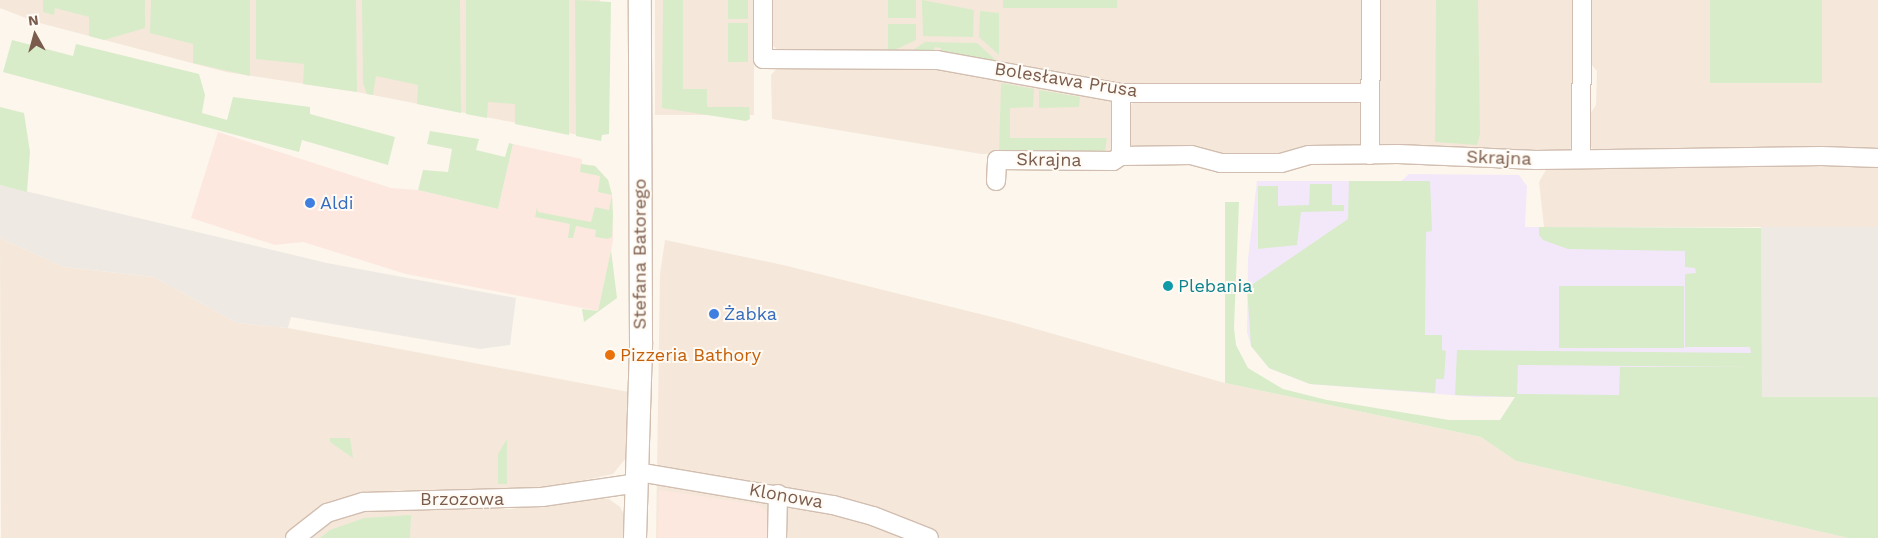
<!DOCTYPE html>
<html>
<head>
<meta charset="utf-8">
<style>
	body { margin:0 }
	#map { position:relative; width:1878px; height:538px; overflow:hidden; background:#fdf6ec; font-family:"Work Sans",sans-serif }
	div>[style] { position:absolute }
	.residential>* { inset:0; background:#f5e8da; transform-origin:0 0 }
	.commercial>* { inset:0; background:#fde8e0 }
	.industrial>* { inset:0; background:#efe9e4; transform-origin:0 0 }
	.education>* { inset:0; background:#f3e8fa }
	.green>* { inset:0; background:#d8ecc9; transform-origin:0 0 }
	.roads { filter:drop-shadow(1px 0 #d1beb0) drop-shadow(-1px 0 #d1beb0) drop-shadow(0 1px #d1beb0) drop-shadow(0 -1px #d1beb0) }
	.minor>* { height:18px; margin:-9px; padding:0 9px; transform-origin:9px; border-radius:9px; background:#fff }
	.tertiary>* { height:22px; margin:-11px; padding:0 11px; transform-origin:11px; border-radius:11px; background:#fff }
	.dots>* { width:14px; height:14px; translate:-50% -50%; box-sizing:border-box; border:2px solid #fffaf3; border-radius:50% }
	span { translate:-50% -50%; white-space:nowrap; text-align:center; line-height:1.15; -webkit-text-stroke:4px #fffaf3; paint-order:stroke }
	.street-label { font-size:18px; color:#7a5c4d }
	.shop-label { font-size:18px; color:#366cbe }
	.left { translate:0 -50%; text-align:left }
	.culture-label { font-size:18px; color:#0d838f }
	.food-label { font-size:18px; color:#c56008 }
	.north { position:absolute; left:10px; top:10px; width:50px; height:50px; -webkit-text-stroke:4px #fffaf3; paint-order:stroke; rotate:353deg; font-size:14px; font-weight:700; line-height:20px; text-align:center; color:#7a5c4d }
	.north::after { content:''; display:block; margin:auto; width:18px; height:22px; background:#7a5c4d; clip-path:polygon(50% 0,100% 100%,50% 72%,0 100%) }
</style>
</head>
<body>
<div id="map">
	<div class="residential">
		<div style="clip-path:polygon(0 0,600px 0,599px 139px,357px 92px,226px 72px,36px 22px,0 8px)"></div>
		<div style="left:655px;top:0;width:99px;height:115px"></div>
		<div style="clip-path:polygon(768px 0,1363px 0,1364px 79px,1357px 85px,1134px 86px,957px 54px,779px 51px,771px 44px)"></div>
		<div style="clip-path:polygon(1380px 0,1573px 0,1573px 139px,1570px 150px,1567px 153px,1380px 146px)"></div>
		<div style="clip-path:polygon(1590px 0,1878px 0,1878px 153px,1595px 152px,1589px 144px,1590px 114px,1596px 105px,1597px 71px,1590px 63px)"></div>
		<div style="clip-path:polygon(778px 67px,936px 68px,1108px 98px,1113px 105px,1112px 151px,981px 154px,772px 119px,771px 75px)"></div>
		<div style="clip-path:polygon(1358px 102px,1363px 107px,1360px 148px,1285px 158px,1223px 158px,1133px 148px,1129px 142px,1129px 107px,1133px 103px)"></div>
		<div style="clip-path:polygon(1878px 163px,1878px 227px,1544px 227px,1539px 182px,1547px 168px)"></div>
		<div style="clip-path:polygon(0 238px,64px 267px,154px 277px,237px 323px,288px 328px,629px 392px,626px 458px,613px 474px,548px 488px,473px 493px,402px 490px,361px 494px,319px 508px,285px 538px,1px 538px)"></div>
		<div style="clip-path:polygon(665px 240px,783px 265px,1008px 321px,1225px 383px,1481px 437px,1516px 461px,1848px 538px,656px 538px,660px 274px)"></div>
		<div style="clip-path:polygon(595px 498px,609px 499px,620px 507px,625px 516px,625px 538px,308px 538px,333px 521px,361px 512px,399px 508px,510px 509px)"></div>
	</div>
	<div class="commercial">
		<div style="clip-path:polygon(218px 132px,391px 188px,418px 190px,498px 209px,513px 144px,582px 159px,582px 164px,595px 166px,608px 180px,612px 195px,613px 241px,598px 311px,406px 274px,303px 242px,275px 245px,191px 218px)"></div>
		<div style="clip-path:polygon(659px 490px,759px 505px,769px 514px,770px 538px,658px 538px)"></div>
	</div>
	<div class="industrial">
		<div style="clip-path:polygon(0 185px,327px 263px,516px 298px,510px 345px,480px 349px,291px 317px,288px 328px,237px 323px,154px 277px,64px 267px,0 238px)"></div>
		<div style="left:1878px;top:227px;width:170px;height:117px;rotate:90deg"></div>
	</div>
	<div class="education">
		<div style="clip-path:polygon(1409px 174px,1519px 175px,1527px 186px,1525px 227px,1761px 228px,1762px 397px,1477px 397px,1310px 384px,1269px 368px,1251px 346px,1247px 332px,1248px 259px,1257px 181px,1401px 181px)"></div>
	</div>
	<div class="green">
		<div style="clip-path:polygon(43px 0,145px 0,145px 28px,104px 40px,89px 36px,89px 17px,55px 8px,54px 15px,43px 12px)"></div>
		<div style="clip-path:polygon(151px 0,250px 0,250px 76px,193px 63px,193px 44px,150px 33px)"></div>
		<div style="clip-path:polygon(256px 0,356px 0,357px 92px,303px 84px,304px 64px,256px 59px)"></div>
		<div style="clip-path:polygon(362px 0,460px 0,461px 113px,417px 104px,418px 85px,376px 76px,373px 95px,367px 94px,363px 83px)"></div>
		<div style="clip-path:polygon(466px 0,569px 0,569px 135px,515px 124px,515px 104px,488px 102px,487px 118px,466px 114px)"></div>
		<div style="clip-path:polygon(575px 0,611px 2px,609px 134px,602px 135px,601px 141px,576px 136px)"></div>
		<div style="clip-path:polygon(663px 0,683px 0,683px 89px,707px 89px,707px 107px,749px 107px,750px 119px,746px 121px,662px 108px)"></div>
		<div style="left:728px;top:0;width:20px;height:19px"></div>
		<div style="left:888px;top:0;width:28px;height:18px"></div>
		<div style="clip-path:polygon(922px 0,974px 10px,973px 37px,923px 36px)"></div>
		<div style="left:1003px;top:0;width:114px;height:8px"></div>
		<div style="clip-path:polygon(1436px 0,1478px 0,1480px 134px,1477px 145px,1435px 142px)"></div>
		<div style="left:1710px;top:0;width:112px;height:83px"></div>
		<div style="clip-path:polygon(980px 11px,999px 13px,999px 55px,979px 37px)"></div>
		<div style="left:728px;top:23px;width:20px;height:39px"></div>
		<div style="clip-path:polygon(888px 24px,916px 24px,916px 40px,888px 53px)"></div>
		<div style="clip-path:polygon(12px 40px,73px 56px,76px 44px,199px 74px,205px 95px,202px 113px,227px 120px,233px 97px,310px 107px,310px 114px,395px 137px,388px 165px,302px 140px,299px 152px,3px 72px)"></div>
		<div style="clip-path:polygon(925px 42px,977px 43px,998px 62px,940px 53px,941px 48px,935px 47px,933px 53px,910px 52px)"></div>
		<div style="clip-path:polygon(1001px 83px,1034px 89px,1033px 107px,1010px 108px,1010px 138px,1107px 138px,1105px 152px,999px 153px)"></div>
		<div style="clip-path:polygon(1039px 90px,1080px 97px,1079px 107px,1039px 108px)"></div>
		<div style="clip-path:polygon(0 107px,24px 113px,30px 152px,27px 192px,0 185px)"></div>
		<div style="clip-path:polygon(430px 131px,479px 139px,476px 150px,505px 157px,509px 143px,513px 144px,498px 209px,418px 190px,423px 170px,448px 172px,452px 149px,427px 144px)"></div>
		<div style="clip-path:polygon(581px 164px,595px 166px,608px 180px,612px 195px,613px 216px,612px 237px,608px 239px,595px 237px,596px 230px,576px 226px,573px 238px,568px 238px,570px 224px,535px 217px,537px 207px,538px 212px,591px 222px,595px 207px,609px 210px,612px 195px,598px 192px,600px 176px,580px 172px)"></div>
		<div style="clip-path:polygon(1349px 181px,1430px 181px,1432px 231px,1426px 232px,1425px 335px,1442px 335px,1442px 350px,1446px 351px,1444px 379px,1436px 379px,1435px 393px,1310px 384px,1269px 368px,1251px 346px,1247px 288px,1348px 219px)"></div>
		<div style="clip-path:polygon(1310px 184px,1332px 184px,1332px 205px,1344px 205px,1344px 211px,1301px 212px,1297px 245px,1258px 249px,1258px 186px,1278px 186px,1278px 206px,1309px 205px)"></div>
		<div style="clip-path:polygon(evenodd,1225px 202px,1239px 202px,1234px 328px,1236px 345px,1248px 368px,1283px 389px,1327px 400px,1449px 420px,1500px 420px,1515px 397px,1455px 395px,1457px 350px,1751px 353px,1750px 347px,1685px 347px,1685px 274px,1696px 273px,1695px 268px,1685px 267px,1685px 251px,1568px 249px,1543px 240px,1539px 235px,1539px 227px,1761px 228px,1762px 397px,1878px 397px,1878px 538px,1848px 538px,1516px 461px,1481px 437px,1225px 383px,1225px 202px,1518px 365px,1750px 367px,1620px 367px,1619px 395px,1517px 394px,1518px 365px)"></div>
		<div style="clip-path:polygon(611px 250px,617px 298px,584px 322px,582px 309px,598px 311px)"></div>
		<div style="left:1559px;top:286px;width:125px;height:62px"></div>
		<div style="clip-path:polygon(330px 438px,350px 438px,353px 458px,330px 442px)"></div>
		<div style="clip-path:polygon(507px 439px,507px 484px,498px 484px,498px 454px)"></div>
		<div style="clip-path:polygon(411px 515px,410px 538px,320px 538px,330px 530px,364px 518px)"></div>
	</div>
	<div class="roads">
		<div class="minor">
			<div style="left:763px;top:0;width:59px;rotate:90deg"></div>
			<div style="left:763px;top:59px;width:174px;rotate:0.3deg"></div>
			<div style="left:937px;top:60px;width:187px;rotate:10.2deg"></div>
			<div style="left:1121px;top:93px;width:249px"></div>
			<div style="left:1121px;top:93px;width:63px;rotate:90deg"></div>
			<div style="left:1370px;top:155px;width:155px;rotate:-89.6deg"></div>
			<div style="left:1581px;top:159px;width:159px;rotate:-89.6deg"></div>
			<div style="left:996px;top:181px;width:21px;rotate:-87deg"></div>
			<div style="left:997px;top:160px;width:116px;rotate:0.5deg"></div>
			<div style="left:1113px;top:161px;width:9px;rotate:-32deg"></div>
			<div style="left:1121px;top:156px;width:70px;rotate:-0.8deg"></div>
			<div style="left:1191px;top:155px;width:31px;rotate:15deg"></div>
			<div style="left:1221px;top:163px;width:60px"></div>
			<div style="left:1281px;top:163px;width:29px;rotate:-16deg"></div>
			<div style="left:1309px;top:155px;width:89px;rotate:-0.6deg"></div>
			<div style="left:1398px;top:154px;width:138px;rotate:2.5deg"></div>
			<div style="left:1536px;top:160px;width:286px;rotate:-0.8deg"></div>
			<div style="left:1822px;top:156px;width:56px;rotate:2deg"></div>
			<div style="left:638px;top:472px;width:198px;rotate:9.6deg"></div>
			<div style="left:833px;top:505px;width:41px;rotate:15.4deg"></div>
			<div style="left:873px;top:516px;width:60px;rotate:21.4deg"></div>
			<div style="left:295px;top:538px;width:41px;rotate:-38deg"></div>
			<div style="left:327px;top:513px;width:38px;rotate:-17deg"></div>
			<div style="left:363px;top:502px;width:179px;rotate:-1.6deg"></div>
			<div style="left:542px;top:497px;width:97px;rotate:-8.3deg"></div>
			<div style="left:777px;top:538px;width:44px;rotate:-88.7deg"></div>
		</div>
		<div class="tertiary">
			<div style="left:635px;top:538px;width:196px;rotate:-88.2deg"></div>
			<div style="left:641px;top:342px;width:342px;rotate:-90.2deg"></div>
		</div>
	</div>
	<div class="dots">
		<div style="left:310px;top:203px;background:#3f7fe0"></div>
		<div style="left:1168px;top:286px;background:#0f9aa8"></div>
		<div style="left:714px;top:314px;background:#3f7fe0"></div>
		<div style="left:610px;top:355px;background:#e8710a"></div>
	</div>
	<div class="street-label">
		<span style="left:1066px;top:80px;rotate:9deg">Bolesława Prusa</span>
		<span style="left:1499px;top:158px;rotate:2deg">Skrajna</span>
		<span style="left:1049px;top:160px;rotate:1deg">Skrajna</span>
		<span style="left:640px;top:254px;rotate:-90deg">Stefana Batorego</span>
		<span style="left:786px;top:496px;rotate:10deg">Klonowa</span>
		<span style="left:462px;top:499px">Brzozowa</span>
	</div>
	<div class="shop-label">
		<span class="left" style="left:320px;top:203px">Aldi</span>
		<span class="left" style="left:724px;top:314px">Żabka</span>
	</div>
	<div class="culture-label">
		<span class="left" style="left:1178px;top:286px">Plebania</span>
	</div>
	<div class="food-label">
		<span class="left" style="left:620px;top:355px">Pizzeria Bathory</span>
	</div>
	<div class="north">N</div>
</div>
</body>
</html>
